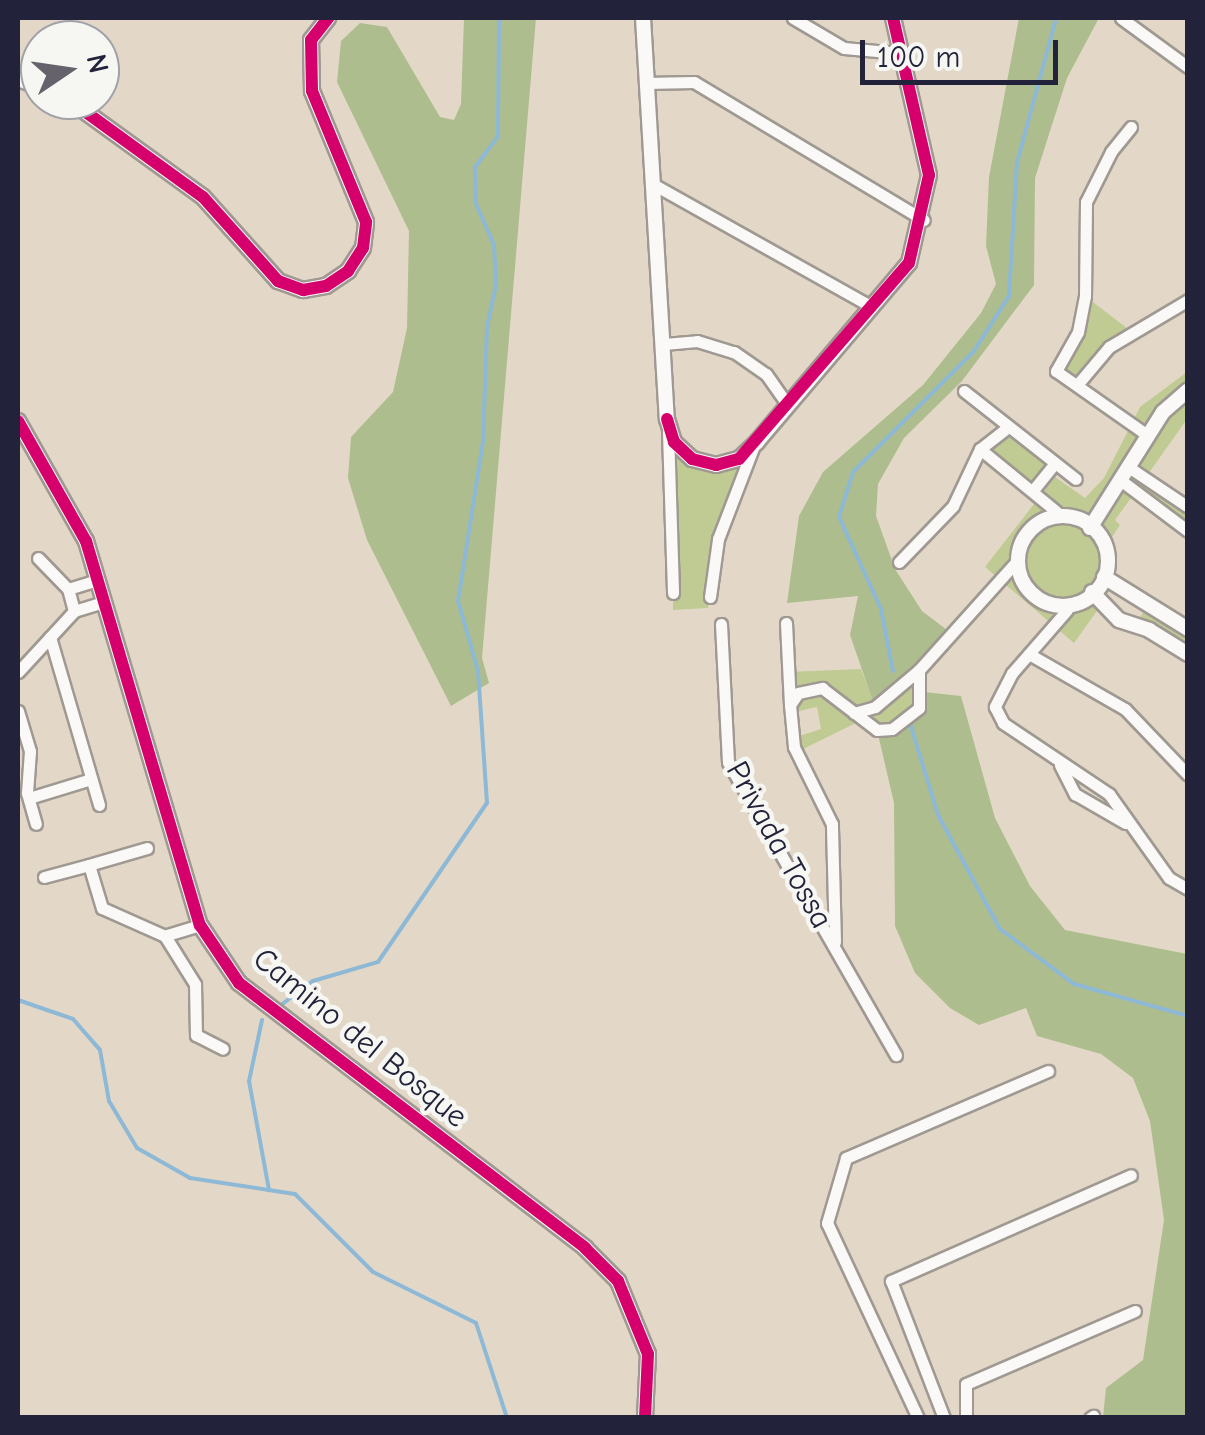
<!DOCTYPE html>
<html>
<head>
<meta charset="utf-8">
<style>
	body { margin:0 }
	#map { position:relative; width:1205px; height:1435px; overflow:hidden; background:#e3d8c7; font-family:"Comic Neue",sans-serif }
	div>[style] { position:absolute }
	.green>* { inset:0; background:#c0cb93 }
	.forest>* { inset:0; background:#aebd8d }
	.stream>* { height:4px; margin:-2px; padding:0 2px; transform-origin:2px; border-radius:2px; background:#8db8d6 }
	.roads { filter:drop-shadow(2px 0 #9f9992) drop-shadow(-2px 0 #9f9992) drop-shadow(0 2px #9f9992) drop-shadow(0 -2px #9f9992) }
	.minor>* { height:11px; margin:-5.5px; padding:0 5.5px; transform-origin:5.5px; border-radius:5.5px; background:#fbf9f7 }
	.tertiary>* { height:14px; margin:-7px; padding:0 7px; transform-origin:7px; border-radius:7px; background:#fbf9f7 }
	.tertiary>.ring { margin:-7px; padding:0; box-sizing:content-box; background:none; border:14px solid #fbf9f7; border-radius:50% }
	.cycleway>* { height:12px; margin:-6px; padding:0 6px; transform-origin:6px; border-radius:6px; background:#d6006c }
	span { translate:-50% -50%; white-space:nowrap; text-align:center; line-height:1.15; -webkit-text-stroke:9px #f6f6f2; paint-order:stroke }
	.street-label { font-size:32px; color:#22223b }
	.frame { position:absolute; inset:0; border:20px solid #22223b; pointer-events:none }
	.north { position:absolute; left:20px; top:20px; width:100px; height:100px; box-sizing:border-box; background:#f6f6f2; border:2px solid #a1a1a9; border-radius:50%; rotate:77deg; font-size:28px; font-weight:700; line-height:40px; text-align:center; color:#22223b }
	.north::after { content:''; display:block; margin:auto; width:35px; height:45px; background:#66626c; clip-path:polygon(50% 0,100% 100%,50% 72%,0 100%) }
	.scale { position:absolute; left:860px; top:40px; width:198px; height:45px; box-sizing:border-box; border:5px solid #22223b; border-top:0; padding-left:12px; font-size:30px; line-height:35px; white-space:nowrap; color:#22223b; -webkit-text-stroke:8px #f6f6f2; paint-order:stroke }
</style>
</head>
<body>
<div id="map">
	<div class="green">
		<div style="clip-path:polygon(1085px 296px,1132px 332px,1077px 385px,1056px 371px,1071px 349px)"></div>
		<div style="clip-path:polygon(1187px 372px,1187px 419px,1146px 477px,1187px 510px,1187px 534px,1134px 494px,1115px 520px,1120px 525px,1108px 543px,1111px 565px,1092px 592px,1104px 601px,1074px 643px,985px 567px,1055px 477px,1085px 498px,1104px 478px,1140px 407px)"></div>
		<div style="clip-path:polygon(1008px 427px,1055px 463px,1034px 489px,980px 449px)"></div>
		<div style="clip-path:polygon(674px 442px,715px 465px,757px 442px,718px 539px,708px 608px,673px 610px)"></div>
		<div style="clip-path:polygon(1146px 608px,1187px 629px,1187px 654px,1137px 622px)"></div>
		<div style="clip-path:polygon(861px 669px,875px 706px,919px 670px,919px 708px,892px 729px,862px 720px,797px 752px,793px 738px,821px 729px,817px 707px,790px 713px,788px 672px)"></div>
	</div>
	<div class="forest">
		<div style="clip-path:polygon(464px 18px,536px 18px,482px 658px,489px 683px,451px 706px,367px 540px,348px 478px,351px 437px,393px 392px,407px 328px,409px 231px,337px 82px,341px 41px,360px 23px,387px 27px,440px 117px,454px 120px,461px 104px)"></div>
		<div style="clip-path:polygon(1019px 18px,1099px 18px,1067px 78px,1035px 178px,1034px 285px,962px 381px,904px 438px,878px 484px,876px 516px,895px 569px,922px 611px,951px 633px,875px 707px,850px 635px,858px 596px,787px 603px,799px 516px,823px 472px,923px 385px,981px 313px,996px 284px,986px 246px,989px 177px)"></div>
		<div style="clip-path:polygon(924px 692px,961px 696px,995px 818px,1030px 886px,1065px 930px,1187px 954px,1187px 1417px,1103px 1417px,1106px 1388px,1143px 1360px,1164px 1220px,1150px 1121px,1133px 1078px,1101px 1054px,1037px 1036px,1026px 1008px,979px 1025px,950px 1008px,915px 973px,895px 926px,894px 803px,877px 730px,901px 725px)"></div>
	</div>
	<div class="stream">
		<div style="left:893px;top:671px;width:63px;rotate:-101deg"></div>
		<div style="left:881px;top:609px;width:101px;rotate:-114.5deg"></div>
		<div style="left:839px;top:517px;width:47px;rotate:-72.7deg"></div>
		<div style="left:853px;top:472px;width:171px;rotate:-45deg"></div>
		<div style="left:974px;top:351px;width:65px;rotate:-57.5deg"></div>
		<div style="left:1009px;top:296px;width:133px;rotate:-86.6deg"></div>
		<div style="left:1017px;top:163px;width:150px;rotate:-74.9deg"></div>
		<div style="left:909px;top:720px;width:99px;rotate:73deg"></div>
		<div style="left:938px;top:815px;width:130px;rotate:61.5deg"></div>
		<div style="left:1000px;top:929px;width:92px;rotate:36.6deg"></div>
		<div style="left:1074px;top:984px;width:118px;rotate:15.7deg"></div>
		<div style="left:18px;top:1000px;width:58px;rotate:19.1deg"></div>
		<div style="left:73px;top:1019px;width:41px;rotate:48.9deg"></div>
		<div style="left:100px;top:1050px;width:52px;rotate:80deg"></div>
		<div style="left:109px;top:1101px;width:55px;rotate:59.2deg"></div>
		<div style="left:137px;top:1148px;width:61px;rotate:29.5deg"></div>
		<div style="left:190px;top:1178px;width:106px;rotate:8.7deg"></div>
		<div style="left:295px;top:1194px;width:110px;rotate:45deg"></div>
		<div style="left:373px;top:1272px;width:115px;rotate:26.3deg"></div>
		<div style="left:476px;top:1323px;width:100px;rotate:71.9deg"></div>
		<div style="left:281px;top:1005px;width:40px;rotate:-37deg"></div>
		<div style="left:313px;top:981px;width:68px;rotate:-16.3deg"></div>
		<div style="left:378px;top:962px;width:193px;rotate:-55.6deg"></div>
		<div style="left:487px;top:803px;width:132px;rotate:-93.9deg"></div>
		<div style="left:478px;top:671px;width:73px;rotate:-105.9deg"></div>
		<div style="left:458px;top:601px;width:161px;rotate:-81.1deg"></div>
		<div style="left:483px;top:442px;width:115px;rotate:-88deg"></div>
		<div style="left:487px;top:327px;width:43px;rotate:-77.9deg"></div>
		<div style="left:496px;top:285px;width:40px;rotate:-92.9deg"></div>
		<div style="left:494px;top:245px;width:45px;rotate:-113.7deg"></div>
		<div style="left:476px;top:204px;width:37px;rotate:-92deg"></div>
		<div style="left:475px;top:167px;width:39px;rotate:-53deg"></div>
		<div style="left:498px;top:136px;width:118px;rotate:-89.5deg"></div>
		<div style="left:262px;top:1020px;width:62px;rotate:102deg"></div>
		<div style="left:249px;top:1081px;width:111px;rotate:79.6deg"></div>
	</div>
	<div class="roads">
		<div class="minor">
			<div style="left:793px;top:18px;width:59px;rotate:30.5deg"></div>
			<div style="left:844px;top:48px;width:55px;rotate:5.2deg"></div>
			<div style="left:1121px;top:18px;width:83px;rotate:36.2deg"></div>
			<div style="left:645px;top:83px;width:49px;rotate:-1.2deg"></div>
			<div style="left:694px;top:82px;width:268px;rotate:31deg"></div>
			<div style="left:1131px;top:127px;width:32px;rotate:129deg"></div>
			<div style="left:1111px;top:152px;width:56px;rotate:116.6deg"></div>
			<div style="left:1086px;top:202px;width:94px;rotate:90.6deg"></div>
			<div style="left:1085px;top:296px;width:37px;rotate:101deg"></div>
			<div style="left:1078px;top:332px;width:45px;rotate:119.4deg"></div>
			<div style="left:1056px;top:371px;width:111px;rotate:35.1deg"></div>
			<div style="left:651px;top:183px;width:253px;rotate:29.3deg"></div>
			<div style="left:664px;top:344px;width:33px;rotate:-5deg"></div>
			<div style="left:697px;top:341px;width:39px;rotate:17deg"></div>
			<div style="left:734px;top:352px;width:39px;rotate:35deg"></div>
			<div style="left:766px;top:374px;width:38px;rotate:55deg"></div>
			<div style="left:1077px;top:385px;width:50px;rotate:-49.9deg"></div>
			<div style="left:1109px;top:347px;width:92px;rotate:-30.7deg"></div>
			<div style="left:964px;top:391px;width:142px;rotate:38.2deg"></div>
			<div style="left:668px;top:432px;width:161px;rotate:88.2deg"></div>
			<div style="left:980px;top:449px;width:99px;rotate:39.3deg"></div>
			<div style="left:1130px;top:468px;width:70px;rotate:33.9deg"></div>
			<div style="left:1123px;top:482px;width:81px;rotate:37deg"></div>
			<div style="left:1034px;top:489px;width:33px;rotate:-51deg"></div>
			<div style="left:899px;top:562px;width:78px;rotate:-46deg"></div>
			<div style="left:953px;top:506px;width:63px;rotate:-64.7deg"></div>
			<div style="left:980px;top:449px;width:36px;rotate:-38deg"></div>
			<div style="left:68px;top:589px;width:30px;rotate:-17deg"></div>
			<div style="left:710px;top:597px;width:59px;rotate:-82.1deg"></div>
			<div style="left:718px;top:539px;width:97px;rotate:-69deg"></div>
			<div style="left:1067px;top:610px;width:84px;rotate:131.1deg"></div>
			<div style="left:1012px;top:673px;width:38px;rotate:117deg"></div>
			<div style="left:995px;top:707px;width:18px;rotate:63deg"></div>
			<div style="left:1003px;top:723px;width:128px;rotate:33.8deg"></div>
			<div style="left:1109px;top:794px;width:103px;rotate:54.5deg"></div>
			<div style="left:1169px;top:878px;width:22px;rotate:30deg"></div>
			<div style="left:74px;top:611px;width:30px;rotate:-17deg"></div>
			<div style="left:786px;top:623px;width:82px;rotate:87.2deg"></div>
			<div style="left:721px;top:624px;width:138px;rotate:87.1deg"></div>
			<div style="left:728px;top:762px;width:338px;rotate:60.2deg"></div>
			<div style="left:50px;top:637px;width:175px;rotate:73.7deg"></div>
			<div style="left:1029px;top:654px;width:111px;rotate:29.8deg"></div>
			<div style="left:1125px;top:709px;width:91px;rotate:46.3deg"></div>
			<div style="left:18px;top:672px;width:83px;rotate:-47.4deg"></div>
			<div style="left:74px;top:611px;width:23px;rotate:-105deg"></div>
			<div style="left:68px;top:589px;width:43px;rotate:-134.1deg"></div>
			<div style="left:18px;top:711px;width:42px;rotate:73.3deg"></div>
			<div style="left:30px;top:751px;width:42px;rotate:94.1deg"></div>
			<div style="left:27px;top:793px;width:32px;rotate:74deg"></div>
			<div style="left:854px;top:713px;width:22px;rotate:-16deg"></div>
			<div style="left:875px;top:707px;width:57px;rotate:-40.1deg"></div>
			<div style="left:919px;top:670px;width:144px;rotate:-48.1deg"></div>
			<div style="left:1060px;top:765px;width:33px;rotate:63deg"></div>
			<div style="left:1075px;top:794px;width:58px;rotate:30.1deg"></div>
			<div style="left:29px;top:798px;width:65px;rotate:-17deg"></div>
			<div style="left:147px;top:848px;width:60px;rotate:163.7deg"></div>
			<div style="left:89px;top:865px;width:45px;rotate:73.2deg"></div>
			<div style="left:102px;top:908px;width:69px;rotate:24deg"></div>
			<div style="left:44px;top:877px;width:47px;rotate:-14.9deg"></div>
			<div style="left:200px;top:925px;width:37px;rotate:163deg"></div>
			<div style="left:165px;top:936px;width:57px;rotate:58deg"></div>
			<div style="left:195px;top:984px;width:51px;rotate:88.9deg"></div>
			<div style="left:196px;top:1035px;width:30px;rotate:27deg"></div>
			<div style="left:835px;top:942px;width:118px;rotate:-91.5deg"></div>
			<div style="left:832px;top:824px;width:86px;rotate:-116.3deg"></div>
			<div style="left:794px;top:747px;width:42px;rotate:-95.4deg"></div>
			<div style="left:790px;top:705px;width:14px;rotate:-56deg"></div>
			<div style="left:798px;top:693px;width:25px;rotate:-12deg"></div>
			<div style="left:822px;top:688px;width:69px;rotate:37.4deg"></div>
			<div style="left:877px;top:730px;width:15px;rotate:-4deg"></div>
			<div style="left:892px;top:729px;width:34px;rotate:-38deg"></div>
			<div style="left:919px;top:708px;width:38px;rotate:-90deg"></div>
			<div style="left:918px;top:1418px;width:215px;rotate:-115deg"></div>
			<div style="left:827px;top:1223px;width:68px;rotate:-73.7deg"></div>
			<div style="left:846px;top:1158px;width:220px;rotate:-23.3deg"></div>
			<div style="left:944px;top:1418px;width:147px;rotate:-111.1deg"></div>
			<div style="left:891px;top:1281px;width:262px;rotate:-23.8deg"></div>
			<div style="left:966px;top:1418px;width:34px;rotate:-90deg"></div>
			<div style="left:966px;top:1384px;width:184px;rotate:-23.4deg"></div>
			<div style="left:1090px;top:1418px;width:4px;rotate:-34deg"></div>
		</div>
		<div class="tertiary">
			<div style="left:643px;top:18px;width:402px;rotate:86.6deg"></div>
			<div style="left:667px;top:419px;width:24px;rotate:73deg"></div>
			<div style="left:674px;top:442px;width:25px;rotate:43deg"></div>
			<div style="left:692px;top:459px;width:25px;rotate:14deg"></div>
			<div style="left:716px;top:465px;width:24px;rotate:-15deg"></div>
			<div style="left:739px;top:459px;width:25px;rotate:-43deg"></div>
			<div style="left:757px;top:442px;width:235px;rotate:-49.7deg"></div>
			<div style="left:909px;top:263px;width:90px;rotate:-77.2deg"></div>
			<div style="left:929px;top:175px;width:161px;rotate:-102.9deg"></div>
			<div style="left:18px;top:79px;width:23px;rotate:20deg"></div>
			<div style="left:69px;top:100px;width:165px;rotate:35.9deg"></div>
			<div style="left:203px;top:197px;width:113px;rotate:48.2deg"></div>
			<div style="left:278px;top:281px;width:27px;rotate:20deg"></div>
			<div style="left:303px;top:290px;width:23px;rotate:-10deg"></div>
			<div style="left:326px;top:286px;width:27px;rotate:-34deg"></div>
			<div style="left:348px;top:271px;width:27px;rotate:-57deg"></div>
			<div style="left:363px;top:248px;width:26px;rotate:-83deg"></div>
			<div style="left:366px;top:222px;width:142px;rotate:-112.4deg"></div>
			<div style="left:312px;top:91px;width:51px;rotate:-91.1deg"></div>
			<div style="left:311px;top:40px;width:28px;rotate:-52deg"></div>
			<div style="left:18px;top:421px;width:138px;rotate:60.5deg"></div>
			<div style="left:86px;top:541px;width:401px;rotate:73.5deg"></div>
			<div style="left:200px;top:925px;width:70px;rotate:56.1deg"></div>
			<div style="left:239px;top:983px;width:436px;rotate:37.4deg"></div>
			<div style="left:585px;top:1248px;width:47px;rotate:45deg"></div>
			<div style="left:618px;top:1281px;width:79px;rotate:67.7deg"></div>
			<div style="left:648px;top:1354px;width:64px;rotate:92.7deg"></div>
			<div class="ring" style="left:1018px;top:516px;width:76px;height:76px"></div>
			<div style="left:1090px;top:528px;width:137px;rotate:-57.8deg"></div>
			<div style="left:1163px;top:412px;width:33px;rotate:-41deg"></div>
			<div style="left:1104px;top:577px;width:99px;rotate:31.8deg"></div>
			<div style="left:1092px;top:592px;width:39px;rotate:46deg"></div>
			<div style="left:1119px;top:620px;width:32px;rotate:18deg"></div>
			<div style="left:1149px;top:630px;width:46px;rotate:31.6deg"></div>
		</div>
	</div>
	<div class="cycleway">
		<div style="left:69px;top:100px;width:165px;rotate:35.9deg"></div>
		<div style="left:203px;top:197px;width:113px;rotate:48.2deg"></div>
		<div style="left:278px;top:281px;width:27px;rotate:20deg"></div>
		<div style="left:303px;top:290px;width:23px;rotate:-10deg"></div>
		<div style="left:326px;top:286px;width:27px;rotate:-34deg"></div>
		<div style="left:348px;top:271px;width:27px;rotate:-57deg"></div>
		<div style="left:363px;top:248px;width:26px;rotate:-83deg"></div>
		<div style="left:366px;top:222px;width:142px;rotate:-112.4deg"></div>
		<div style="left:312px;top:91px;width:51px;rotate:-91.1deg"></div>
		<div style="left:311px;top:40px;width:28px;rotate:-52deg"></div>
		<div style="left:667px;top:419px;width:24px;rotate:73deg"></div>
		<div style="left:674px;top:442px;width:25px;rotate:43deg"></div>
		<div style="left:692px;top:459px;width:25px;rotate:14deg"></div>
		<div style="left:716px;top:465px;width:24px;rotate:-15deg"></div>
		<div style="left:739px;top:459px;width:259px;rotate:-49.1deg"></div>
		<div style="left:909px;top:263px;width:90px;rotate:-77.2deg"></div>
		<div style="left:929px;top:175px;width:161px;rotate:-102.9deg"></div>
		<div style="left:18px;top:421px;width:138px;rotate:60.5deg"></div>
		<div style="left:86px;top:541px;width:401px;rotate:73.5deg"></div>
		<div style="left:200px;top:925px;width:70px;rotate:56.1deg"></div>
		<div style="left:239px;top:983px;width:436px;rotate:37.4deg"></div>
		<div style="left:585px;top:1248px;width:47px;rotate:45deg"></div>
		<div style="left:618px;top:1281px;width:79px;rotate:67.7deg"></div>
		<div style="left:648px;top:1354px;width:64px;rotate:92.7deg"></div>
	</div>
	<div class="street-label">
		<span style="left:779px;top:845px;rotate:61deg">Privada Tossa</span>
		<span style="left:360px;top:1038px;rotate:39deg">Camino del Bosque</span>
	</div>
	<div class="frame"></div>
	<div class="north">N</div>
	<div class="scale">100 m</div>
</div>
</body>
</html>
